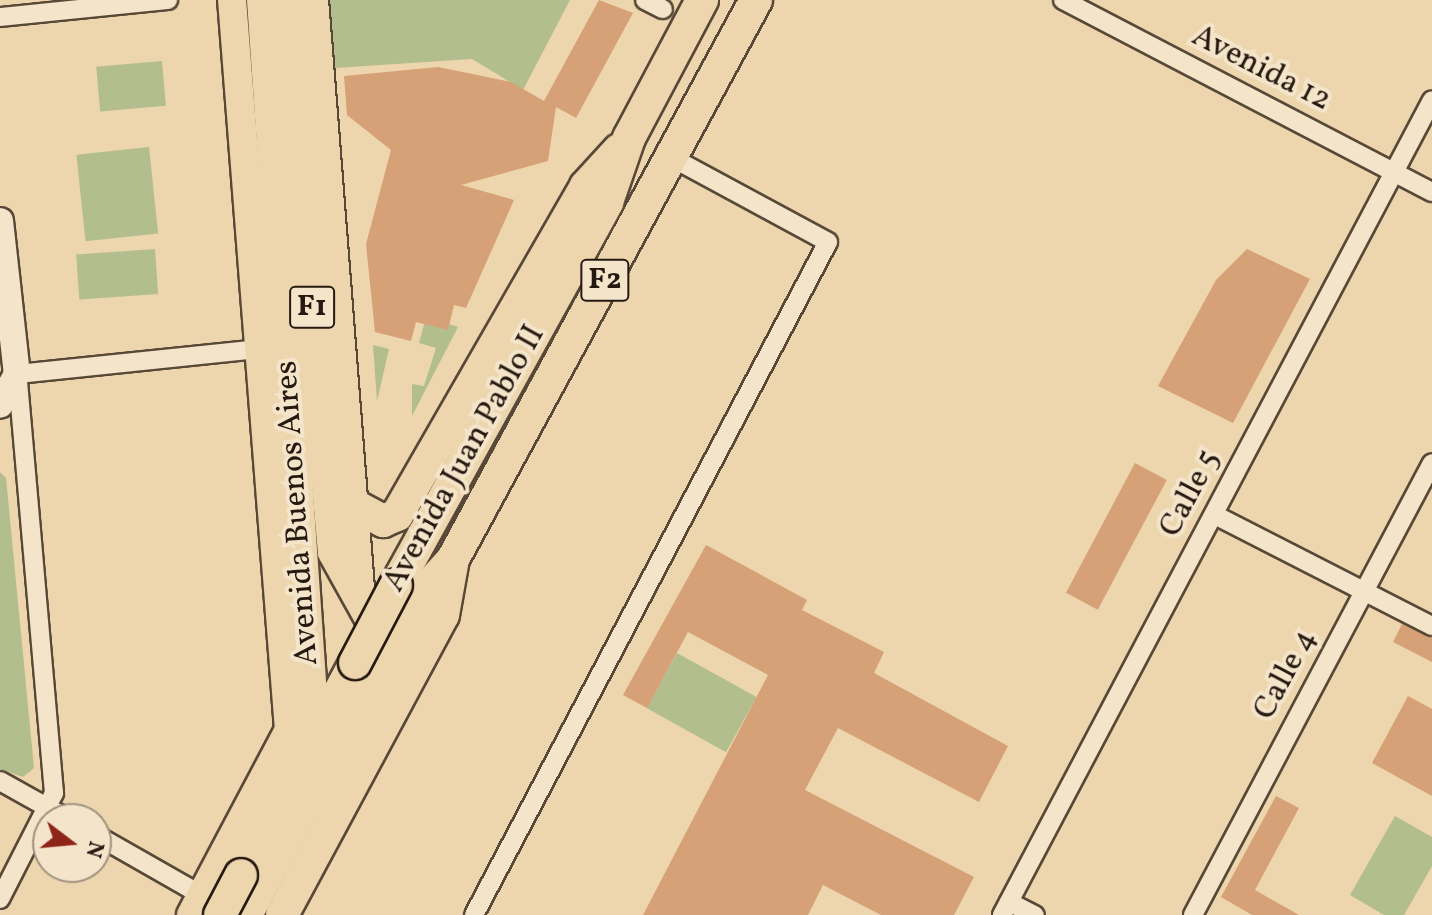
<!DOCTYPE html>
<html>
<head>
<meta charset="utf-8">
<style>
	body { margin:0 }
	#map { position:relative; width:1432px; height:915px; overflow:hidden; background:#edd5ad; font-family:Vollkorn,serif }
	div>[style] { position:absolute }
	.green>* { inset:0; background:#b3be8e; transform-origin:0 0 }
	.building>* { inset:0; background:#d6a176; transform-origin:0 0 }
	.roads { filter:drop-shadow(2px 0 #574837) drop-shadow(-2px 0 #574837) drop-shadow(0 2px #574837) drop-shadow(0 -2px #574837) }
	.street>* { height:18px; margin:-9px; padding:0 9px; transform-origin:9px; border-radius:9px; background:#f3e4ca }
	.secondary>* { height:26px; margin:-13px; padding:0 13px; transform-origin:13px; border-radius:13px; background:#f3e4ca }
	.primary>* { height:28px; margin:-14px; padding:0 14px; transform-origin:14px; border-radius:14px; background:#edd5ad }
	.highway>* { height:32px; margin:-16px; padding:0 16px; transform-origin:16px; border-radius:16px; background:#edd5ad }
	.bridges { filter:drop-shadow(2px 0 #251910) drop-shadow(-2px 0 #251910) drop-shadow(0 2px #251910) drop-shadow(0 -2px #251910) }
	.highway-bridge>* { height:32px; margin:-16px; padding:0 16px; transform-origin:16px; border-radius:16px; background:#edd5ad }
	span { translate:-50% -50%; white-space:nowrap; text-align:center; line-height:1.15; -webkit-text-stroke:8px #f3e4ca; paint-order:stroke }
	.shield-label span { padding:2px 6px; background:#f3e4ca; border:2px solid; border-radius:6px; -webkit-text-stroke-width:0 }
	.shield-label { font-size:30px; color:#251910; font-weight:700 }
	.street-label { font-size:32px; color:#251910 }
	.north { position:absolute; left:32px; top:803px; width:80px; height:80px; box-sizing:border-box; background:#f3e4ca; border:2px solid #a19380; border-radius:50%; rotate:106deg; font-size:22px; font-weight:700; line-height:32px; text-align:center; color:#251910 }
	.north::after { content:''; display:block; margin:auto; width:28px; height:36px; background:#8f2418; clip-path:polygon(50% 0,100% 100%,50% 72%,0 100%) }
</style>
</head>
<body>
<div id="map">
	<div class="green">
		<div style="clip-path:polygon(329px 0,570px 0,523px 90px,472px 59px,335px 68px)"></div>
		<div style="left:162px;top:61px;width:45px;height:66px;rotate:85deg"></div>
		<div style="left:149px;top:147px;width:87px;height:73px;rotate:84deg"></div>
		<div style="left:155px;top:249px;width:45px;height:79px;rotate:86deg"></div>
		<div style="clip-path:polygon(426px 317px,458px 327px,412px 416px,412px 384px,424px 386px,436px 348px,419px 343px)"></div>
		<div style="clip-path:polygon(373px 345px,389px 349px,377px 401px)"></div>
		<div style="clip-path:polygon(0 472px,6px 478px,34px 768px,23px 777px,0 769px)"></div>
		<div style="left:677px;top:653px;width:91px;height:63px;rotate:29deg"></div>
		<div style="clip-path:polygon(1395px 816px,1432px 837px,1432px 866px,1404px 915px,1384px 915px,1350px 895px)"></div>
	</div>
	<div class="building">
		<div style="clip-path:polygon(599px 0,633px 13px,576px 118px,556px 107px,548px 161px,461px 185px,514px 200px,466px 308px,454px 305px,448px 330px,416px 322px,411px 341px,375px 332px,366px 244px,391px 150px,347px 115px,344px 76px,438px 67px,511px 82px,544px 101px)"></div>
		<div style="clip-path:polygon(1247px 249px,1310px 279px,1233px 423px,1158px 386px,1216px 280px)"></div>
		<div style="left:1135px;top:463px;width:36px;height:147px;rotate:28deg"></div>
		<div style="clip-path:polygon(706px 545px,807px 600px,802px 610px,884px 652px,874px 673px,1008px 746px,979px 802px,838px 728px,805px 790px,974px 877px,954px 915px,881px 915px,823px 885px,808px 915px,643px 915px,768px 675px,688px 632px,647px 708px,623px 695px)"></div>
		<div style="clip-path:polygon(1402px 624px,1432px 638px,1432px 662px,1393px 642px)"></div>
		<div style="clip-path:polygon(1408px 696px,1432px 709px,1432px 796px,1372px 763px)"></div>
		<div style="clip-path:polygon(1276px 796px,1299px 808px,1255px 890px,1299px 915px,1252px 915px,1221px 897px)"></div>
	</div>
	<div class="roads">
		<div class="street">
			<div style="left:645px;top:0;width:20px;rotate:27deg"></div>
			<div style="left:1063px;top:0;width:416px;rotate:27.5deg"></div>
			<div style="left:0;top:17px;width:169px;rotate:-5.8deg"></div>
			<div style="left:1215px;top:515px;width:244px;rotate:27.1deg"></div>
			<div style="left:0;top:781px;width:78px;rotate:29.2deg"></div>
			<div style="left:96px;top:835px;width:129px;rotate:29.7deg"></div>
			<div style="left:0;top:899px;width:119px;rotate:-63deg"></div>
			<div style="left:54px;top:793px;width:421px;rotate:-95deg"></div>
			<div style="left:17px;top:374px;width:245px;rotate:-5.9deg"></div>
			<div style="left:1009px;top:902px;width:29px;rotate:27deg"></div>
			<div style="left:474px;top:915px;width:760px;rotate:-62.26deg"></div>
			<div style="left:828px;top:242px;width:179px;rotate:-151.6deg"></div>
			<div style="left:1002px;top:915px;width:921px;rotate:-62.18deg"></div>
			<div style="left:1193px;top:915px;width:511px;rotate:-62.13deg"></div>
		</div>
		<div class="secondary">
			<div style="left:0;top:221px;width:154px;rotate:83.7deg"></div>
			<div style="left:17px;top:374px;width:35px;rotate:119deg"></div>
		</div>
		<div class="primary">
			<div style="left:314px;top:0;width:603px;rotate:85.53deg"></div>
			<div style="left:191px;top:915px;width:209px;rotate:-62.1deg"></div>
			<div style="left:289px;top:730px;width:732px;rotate:-94.46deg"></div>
		</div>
		<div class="highway">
			<div style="left:263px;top:0;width:741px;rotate:86.05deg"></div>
			<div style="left:285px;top:0;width:554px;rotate:84.93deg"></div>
			<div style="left:334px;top:552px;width:111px;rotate:60.9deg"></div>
			<div style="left:357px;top:507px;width:30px;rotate:28deg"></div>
			<div style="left:383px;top:521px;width:15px;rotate:-23deg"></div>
			<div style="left:397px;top:515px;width:379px;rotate:-60.1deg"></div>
			<div style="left:586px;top:186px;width:49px;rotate:-47.5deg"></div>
			<div style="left:396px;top:585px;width:437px;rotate:-61.1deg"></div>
			<div style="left:607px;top:202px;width:68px;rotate:-71deg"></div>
			<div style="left:629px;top:138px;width:156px;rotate:-62.1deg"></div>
			<div style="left:241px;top:875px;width:241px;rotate:-61.7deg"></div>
			<div style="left:246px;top:915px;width:358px;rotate:-61.6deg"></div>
			<div style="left:416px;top:600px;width:55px;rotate:-47.9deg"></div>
			<div style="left:282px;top:915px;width:340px;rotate:-61.8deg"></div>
			<div style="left:443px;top:615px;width:57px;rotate:-79.9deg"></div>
			<div style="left:453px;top:559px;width:636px;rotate:-61.54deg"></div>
		</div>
	</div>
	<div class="bridges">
		<div class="highway-bridge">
			<div style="left:355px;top:663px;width:88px;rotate:-62.3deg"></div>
			<div style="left:220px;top:915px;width:45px;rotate:-62.3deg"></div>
		</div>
	</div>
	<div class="shield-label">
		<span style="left:605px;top:280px">F2</span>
		<span style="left:312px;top:307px">F1</span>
	</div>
	<div class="street-label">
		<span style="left:1261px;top:69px;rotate:27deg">Avenida 12</span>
		<span style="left:465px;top:459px;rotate:-61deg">Avenida Juan Pablo II</span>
		<span style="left:1191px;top:494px;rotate:-62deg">Calle 5</span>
		<span style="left:298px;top:513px;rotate:-94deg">Avenida Buenos Aires</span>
		<span style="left:1286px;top:675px;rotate:-62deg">Calle 4</span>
	</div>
	<div class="north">N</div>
</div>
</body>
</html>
